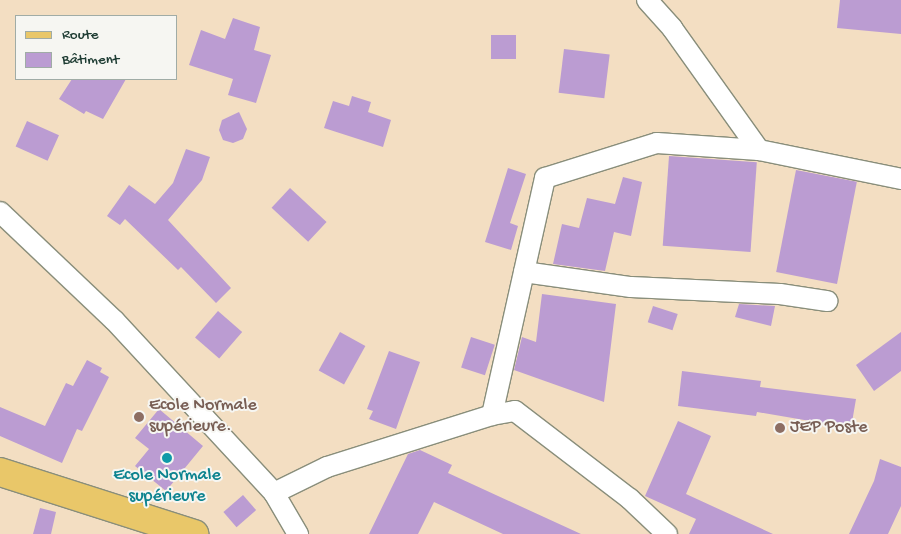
<!DOCTYPE html>
<html>
<head>
<meta charset="utf-8">
<style>
	body { margin:0 }
	#map { position:relative; width:901px; height:534px; overflow:hidden; background:#f3dec2; font-family:"Gochi Hand",sans-serif }
	div>[style] { position:absolute }
	.building>* { inset:0; background:#bb9cd2; transform-origin:0 0 }
	.roads { filter:drop-shadow(1px 0 #898e7b) drop-shadow(-1px 0 #898e7b) drop-shadow(0 1px #898e7b) drop-shadow(0 -1px #898e7b) }
	.street>* { height:20px; margin:-10px; padding:0 10px; transform-origin:10px; border-radius:10px; background:#fff }
	.primary>* { height:28px; margin:-14px; padding:0 14px; transform-origin:14px; border-radius:14px; background:#e9c769 }
	.dots>* { width:14px; height:14px; translate:-50% -50%; box-sizing:border-box; border:2px solid #f6f6f2; border-radius:50% }
	span { translate:-50% -50%; white-space:nowrap; text-align:center; line-height:1.15; -webkit-text-stroke:4px #f6f6f2; paint-order:stroke }
	.education-label { font-size:18px; color:#785e54 }
	.left { translate:0 -50%; text-align:left }
	.culture-label { font-size:18px; color:#0d838f }
	.legend { position:absolute; left:15px; top:15px; width:162px; height:65px; box-sizing:border-box; background:#f6f6f2; border:1px solid #a0aca6; margin:0; padding:6px 9px; list-style:none; font-size:15px; color:#1f3d34 }
	.legend li { display:flex; align-items:center; gap:10px; height:25px }
	.legend b { width:25px; border:1px solid #a0aca6 }
</style>
</head>
<body>
<div id="map">
	<div class="building">
		<div style="clip-path:polygon(840px 0,901px 0,901px 34px,837px 28px)"></div>
		<div style="clip-path:polygon(233px 18px,260px 27px,254px 50px,271px 55px,256px 103px,228px 95px,233px 79px,189px 65px,201px 30px,225px 39px)"></div>
		<div style="left:491px;top:35px;width:25px;height:24px"></div>
		<div style="left:564px;top:49px;width:46px;height:44px;rotate:7deg"></div>
		<div style="clip-path:polygon(72px 79px,126px 79px,103px 119px,86px 111px,84px 114px,59px 99px)"></div>
		<div style="clip-path:polygon(352px 96px,371px 102px,368px 112px,391px 120px,383px 147px,324px 128px,333px 101px,349px 106px)"></div>
		<div style="clip-path:polygon(239px 112px,247px 129px,243px 139px,233px 143px,223px 140px,219px 130px,222px 120px)"></div>
		<div style="left:27px;top:121px;width:35px;height:28px;rotate:24deg"></div>
		<div style="clip-path:polygon(186px 149px,210px 157px,202px 180px,168px 220px,231px 288px,216px 303px,181px 267px,178px 270px,125px 219px,120px 225px,107px 216px,129px 185px,155px 204px,173px 183px)"></div>
		<div style="left:669px;top:156px;width:88px;height:90px;rotate:4deg"></div>
		<div style="clip-path:polygon(508px 168px,526px 174px,510px 223px,518px 226px,511px 250px,485px 242px)"></div>
		<div style="left:796px;top:170px;width:62px;height:104px;rotate:11deg"></div>
		<div style="clip-path:polygon(623px 177px,642px 182px,631px 236px,614px 232px,605px 271px,553px 264px,562px 224px,579px 228px,587px 198px,615px 204px)"></div>
		<div style="left:290px;top:188px;width:50px;height:27px;rotate:43deg"></div>
		<div style="clip-path:polygon(542px 294px,616px 304px,604px 402px,514px 370px,522px 337px,536px 342px)"></div>
		<div style="clip-path:polygon(739px 304px,775px 306px,771px 326px,735px 317px)"></div>
		<div style="left:653px;top:306px;width:26px;height:17px;rotate:18deg"></div>
		<div style="left:218px;top:311px;width:32px;height:35px;rotate:41deg"></div>
		<div style="left:340px;top:332px;width:29px;height:44px;rotate:29deg"></div>
		<div style="clip-path:polygon(901px 332px,901px 371px,874px 391px,856px 365px)"></div>
		<div style="left:471px;top:337px;width:25px;height:32px;rotate:18deg"></div>
		<div style="clip-path:polygon(389px 351px,420px 362px,396px 429px,369px 419px,373px 411px,367px 409px)"></div>
		<div style="clip-path:polygon(87px 360px,102px 368px,100px 372px,109px 377px,82px 431px,77px 429px,62px 463px,0 436px,0 407px,45px 426px,66px 383px,73px 386px)"></div>
		<div style="clip-path:polygon(682px 371px,761px 381px,760px 387px,856px 399px,851px 428px,757px 412px,756px 416px,678px 406px)"></div>
		<div style="clip-path:polygon(159px 409px,203px 446px,166px 491px,135px 466px,149px 449px,135px 438px)"></div>
		<div style="clip-path:polygon(678px 421px,711px 436px,686px 494px,773px 534px,689px 534px,696px 519px,645px 496px)"></div>
		<div style="clip-path:polygon(420px 450px,452px 465px,448px 473px,581px 534px,503px 534px,434px 502px,418px 534px,369px 534px,408px 454px)"></div>
		<div style="clip-path:polygon(880px 459px,901px 467px,901px 506px,888px 534px,849px 534px,874px 481px)"></div>
		<div style="left:243px;top:495px;width:20px;height:26px;rotate:49deg"></div>
		<div style="clip-path:polygon(40px 508px,56px 512px,51px 534px,33px 534px)"></div>
	</div>
	<div class="roads">
		<div class="street">
			<div style="left:647px;top:0;width:38px;rotate:48deg"></div>
			<div style="left:672px;top:28px;width:150px;rotate:54.5deg"></div>
			<div style="left:0;top:212px;width:157px;rotate:43.5deg"></div>
			<div style="left:114px;top:320px;width:236px;rotate:47.2deg"></div>
			<div style="left:274px;top:493px;width:48px;rotate:59.7deg"></div>
			<div style="left:524px;top:272px;width:108px;rotate:8deg"></div>
			<div style="left:631px;top:287px;width:149px;rotate:2.7deg"></div>
			<div style="left:780px;top:294px;width:48px;rotate:8.5deg"></div>
			<div style="left:492px;top:415px;width:243px;rotate:-77.4deg"></div>
			<div style="left:545px;top:178px;width:117px;rotate:-17.4deg"></div>
			<div style="left:657px;top:143px;width:102px;rotate:3.9deg"></div>
			<div style="left:759px;top:150px;width:145px;rotate:11.5deg"></div>
			<div style="left:274px;top:493px;width:59px;rotate:-26.1deg"></div>
			<div style="left:327px;top:467px;width:173px;rotate:-17.5deg"></div>
			<div style="left:492px;top:415px;width:23px;rotate:-10deg"></div>
			<div style="left:515px;top:411px;width:145px;rotate:37.4deg"></div>
			<div style="left:630px;top:499px;width:51px;rotate:43.4deg"></div>
		</div>
		<div class="primary">
			<div style="left:0;top:472px;width:204px;rotate:17.7deg"></div>
		</div>
	</div>
	<div class="dots">
		<div style="left:139px;top:417px;background:#8d6e63"></div>
		<div style="left:780px;top:428px;background:#8d6e63"></div>
		<div style="left:167px;top:458px;background:#0f9aa8"></div>
	</div>
	<div class="education-label">
		<span class="left" style="left:149px;top:417px">Ecole Normale<br>supérieure.</span>
		<span class="left" style="left:790px;top:428px">JEP Poste</span>
	</div>
	<div class="culture-label">
		<span style="left:167px;top:487px">Ecole Normale<br>supérieure</span>
	</div>
	<ul class="legend">
	<li><b style="height:6px;background:#e9c769"></b>Route</li>
	<li><b style="height:14px;background:#bb9cd2"></b>Bâtiment</li>
	</ul>
</div>
</body>
</html>
